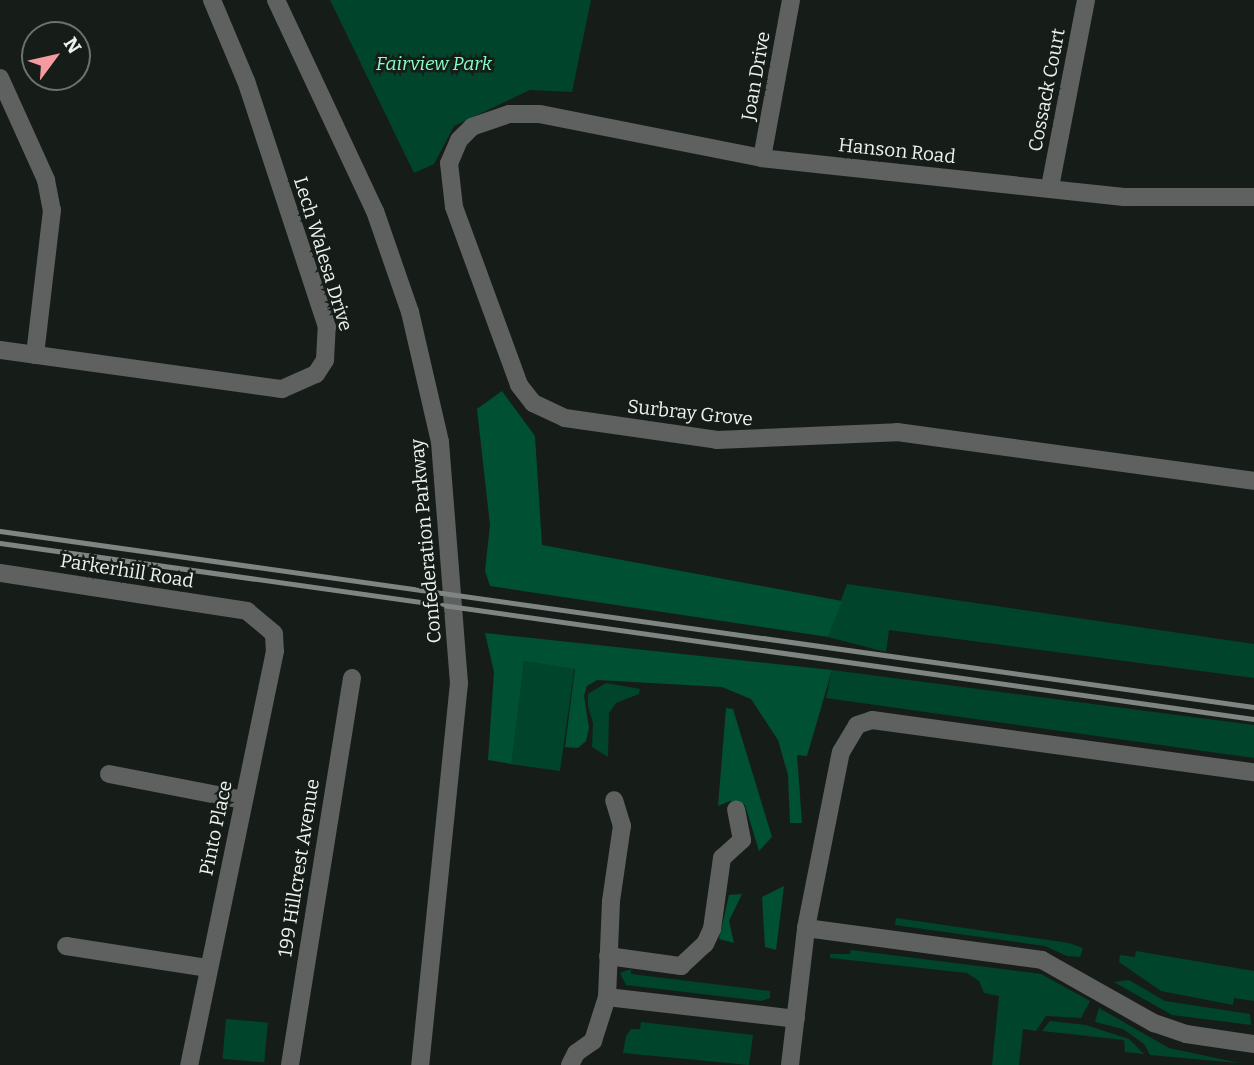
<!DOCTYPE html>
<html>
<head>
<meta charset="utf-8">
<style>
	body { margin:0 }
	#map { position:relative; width:1254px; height:1065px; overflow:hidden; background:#161d19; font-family:Bitter,serif }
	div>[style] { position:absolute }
	.green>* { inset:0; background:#00442b; transform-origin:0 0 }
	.forest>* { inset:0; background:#005033 }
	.minor>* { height:18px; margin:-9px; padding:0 9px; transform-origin:9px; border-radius:9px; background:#5e615f }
	.rail>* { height:5px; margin:-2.5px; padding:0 2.5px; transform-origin:2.5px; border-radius:2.5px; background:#7f8582 }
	span { translate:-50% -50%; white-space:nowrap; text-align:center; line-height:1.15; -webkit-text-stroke:5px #161d19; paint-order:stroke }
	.park-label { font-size:19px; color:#86fec4; font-style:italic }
	.street-label { font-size:19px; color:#edf2ef }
	.north { position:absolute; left:21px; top:21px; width:70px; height:70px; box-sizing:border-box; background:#161d19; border:2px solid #6c726f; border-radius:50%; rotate:57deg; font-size:19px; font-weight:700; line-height:28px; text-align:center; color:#edf2ef }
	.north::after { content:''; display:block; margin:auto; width:24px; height:32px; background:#f49aa0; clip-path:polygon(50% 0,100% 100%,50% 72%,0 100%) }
</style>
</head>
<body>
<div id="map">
	<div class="green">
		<div style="clip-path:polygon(330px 0,591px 0,572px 92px,530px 90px,454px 126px,434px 164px,414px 173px)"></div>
		<div style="clip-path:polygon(847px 584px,1254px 644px,1254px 678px,889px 630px,886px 652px,828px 637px)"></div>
		<div style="left:524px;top:661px;width:51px;height:104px;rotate:8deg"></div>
		<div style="clip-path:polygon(832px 670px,1254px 725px,1254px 758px,826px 698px)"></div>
		<div style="clip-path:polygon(606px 683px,640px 689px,639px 694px,616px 703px,609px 713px,608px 757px,592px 747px,593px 723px,588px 706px,588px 694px)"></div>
		<div style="clip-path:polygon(896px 918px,1069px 943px,1083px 948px,1080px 957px,1067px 956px,1045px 946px,895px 925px)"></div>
		<div style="clip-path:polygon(851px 950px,1041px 974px,1090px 1001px,1081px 1018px,1046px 1016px,1036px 1031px,1023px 1029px,1019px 1065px,992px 1065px,999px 996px,984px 993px,979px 981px,967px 973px,830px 958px,830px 954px,850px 954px)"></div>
		<div style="clip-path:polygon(1136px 951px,1254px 971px,1254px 1001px,1234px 998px,1233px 1005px,1161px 991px,1119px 962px,1120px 955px,1135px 957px)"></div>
		<div style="clip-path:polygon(631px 969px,631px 974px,770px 991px,770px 998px,761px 1001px,626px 985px,620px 973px)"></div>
		<div style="clip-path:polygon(1129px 980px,1165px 1001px,1250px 1014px,1251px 1025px,1172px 1015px,1114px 982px)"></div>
		<div style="clip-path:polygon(1099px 1008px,1169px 1048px,1239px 1063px,1150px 1055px,1144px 1044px,1123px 1029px,1095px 1022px)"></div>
		<div style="left:226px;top:1019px;width:42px;height:40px;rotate:5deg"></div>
		<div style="clip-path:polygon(1050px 1021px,1086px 1025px,1129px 1039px,1144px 1054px,1125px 1052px,1124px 1040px,1042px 1031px)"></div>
		<div style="clip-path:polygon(641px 1022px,753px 1035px,749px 1065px,623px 1053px,626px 1036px,631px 1029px,640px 1029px)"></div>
	</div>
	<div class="forest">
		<div style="clip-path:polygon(502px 391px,535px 436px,542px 545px,842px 601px,828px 637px,490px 586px,485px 571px,490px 525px,477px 409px)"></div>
		<div style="clip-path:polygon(485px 633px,832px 670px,807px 756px,797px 755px,802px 823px,790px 823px,788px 775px,778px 740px,751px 699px,722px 687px,597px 680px,587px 686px,584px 696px,589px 728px,586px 741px,578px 748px,565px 747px,575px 669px,524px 661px,511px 764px,488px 760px,494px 672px)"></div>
		<div style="clip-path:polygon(726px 708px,733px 709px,772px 837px,759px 851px,745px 805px,730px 801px,718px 806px)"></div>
		<div style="clip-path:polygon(784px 886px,776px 950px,765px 947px,762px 897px)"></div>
		<div style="clip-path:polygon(742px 894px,729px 921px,734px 943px,719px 939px,729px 895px)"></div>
	</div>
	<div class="minor">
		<div style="left:276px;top:0;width:233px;rotate:64.9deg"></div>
		<div style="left:375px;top:211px;width:107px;rotate:70.9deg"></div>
		<div style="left:410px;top:312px;width:133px;rotate:77deg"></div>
		<div style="left:440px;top:442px;width:242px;rotate:85.5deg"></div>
		<div style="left:459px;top:683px;width:384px;rotate:95.8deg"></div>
		<div style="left:0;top:78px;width:112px;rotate:65.7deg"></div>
		<div style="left:46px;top:180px;width:31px;rotate:79deg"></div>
		<div style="left:52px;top:210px;width:146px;rotate:96.7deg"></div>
		<div style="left:762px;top:158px;width:161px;rotate:-79.6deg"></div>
		<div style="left:1050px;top:187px;width:190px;rotate:-79.1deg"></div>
		<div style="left:1254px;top:197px;width:130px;rotate:180deg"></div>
		<div style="left:1124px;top:197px;width:364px;rotate:-173.9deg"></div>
		<div style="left:762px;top:158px;width:226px;rotate:-168.8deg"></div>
		<div style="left:540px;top:114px;width:31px;rotate:180deg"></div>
		<div style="left:509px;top:114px;width:39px;rotate:161deg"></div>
		<div style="left:472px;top:127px;width:18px;rotate:135deg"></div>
		<div style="left:459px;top:140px;width:25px;rotate:113deg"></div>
		<div style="left:449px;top:163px;width:44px;rotate:83.5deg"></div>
		<div style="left:454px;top:207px;width:189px;rotate:69.9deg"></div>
		<div style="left:519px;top:385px;width:23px;rotate:52deg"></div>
		<div style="left:533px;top:403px;width:35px;rotate:25deg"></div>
		<div style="left:565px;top:418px;width:154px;rotate:8.2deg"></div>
		<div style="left:717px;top:440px;width:180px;rotate:-2.5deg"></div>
		<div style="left:897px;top:432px;width:360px;rotate:7.8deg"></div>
		<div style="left:0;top:350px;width:285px;rotate:7.9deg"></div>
		<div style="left:282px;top:389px;width:37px;rotate:-24deg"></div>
		<div style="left:316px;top:374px;width:17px;rotate:-57deg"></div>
		<div style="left:325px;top:360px;width:33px;rotate:-87deg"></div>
		<div style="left:327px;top:327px;width:259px;rotate:-108.2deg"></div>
		<div style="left:246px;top:81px;width:88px;rotate:-112.8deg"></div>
		<div style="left:0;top:573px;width:250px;rotate:8.7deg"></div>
		<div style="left:247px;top:611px;width:35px;rotate:40deg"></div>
		<div style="left:274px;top:634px;width:17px;rotate:87deg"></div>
		<div style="left:275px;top:651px;width:423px;rotate:101.7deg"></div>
		<div style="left:109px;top:774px;width:136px;rotate:11deg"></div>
		<div style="left:806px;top:928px;width:238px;rotate:7.7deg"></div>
		<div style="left:1042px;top:960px;width:129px;rotate:29.4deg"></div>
		<div style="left:1154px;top:1023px;width:34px;rotate:19deg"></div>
		<div style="left:1186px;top:1034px;width:69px;rotate:8.4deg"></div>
		<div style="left:66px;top:946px;width:144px;rotate:8.8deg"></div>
		<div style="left:608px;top:956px;width:74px;rotate:7.8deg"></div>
		<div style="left:681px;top:966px;width:33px;rotate:-43deg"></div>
		<div style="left:705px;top:944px;width:17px;rotate:-65deg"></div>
		<div style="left:712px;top:929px;width:72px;rotate:-82deg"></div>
		<div style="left:722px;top:858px;width:27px;rotate:-42deg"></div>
		<div style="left:742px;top:840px;width:31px;rotate:-101deg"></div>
		<div style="left:607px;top:997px;width:190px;rotate:6.6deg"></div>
		<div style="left:290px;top:1065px;width:392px;rotate:-80.9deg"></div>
		<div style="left:570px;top:1065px;width:13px;rotate:-63deg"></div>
		<div style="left:576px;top:1053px;width:21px;rotate:-35deg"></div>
		<div style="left:593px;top:1041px;width:46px;rotate:-72.3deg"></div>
		<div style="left:607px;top:997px;width:96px;rotate:-87.6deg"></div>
		<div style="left:611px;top:901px;width:76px;rotate:-81.7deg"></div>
		<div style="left:622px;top:826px;width:27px;rotate:-107deg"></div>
		<div style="left:790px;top:1065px;width:138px;rotate:-83.3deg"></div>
		<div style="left:806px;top:928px;width:179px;rotate:-78.8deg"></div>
		<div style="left:841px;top:752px;width:31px;rotate:-59deg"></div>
		<div style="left:857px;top:725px;width:16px;rotate:-18deg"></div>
		<div style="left:872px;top:720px;width:386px;rotate:7.8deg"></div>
	</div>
	<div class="rail">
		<div style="left:0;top:531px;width:1266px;rotate:7.99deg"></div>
		<div style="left:0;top:543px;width:1266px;rotate:7.99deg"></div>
	</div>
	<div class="park-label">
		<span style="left:434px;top:64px">Fairview Park</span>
	</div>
	<div class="street-label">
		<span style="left:756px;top:76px;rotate:-80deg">Joan Drive</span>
		<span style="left:1047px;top:90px;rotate:-79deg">Cossack Court</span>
		<span style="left:897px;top:151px;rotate:6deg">Hanson Road</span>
		<span style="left:323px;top:254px;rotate:73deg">Lech Walesa Drive</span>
		<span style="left:690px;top:413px;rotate:6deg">Surbray Grove</span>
		<span style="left:426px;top:541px;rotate:-95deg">Confederation Parkway</span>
		<span style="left:127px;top:571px;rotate:9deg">Parkerhill Road</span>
		<span style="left:216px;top:828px;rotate:-78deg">Pinto Place</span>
		<span style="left:299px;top:868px;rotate:-81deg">199 Hillcrest Avenue</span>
	</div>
	<div class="north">N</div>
</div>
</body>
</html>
